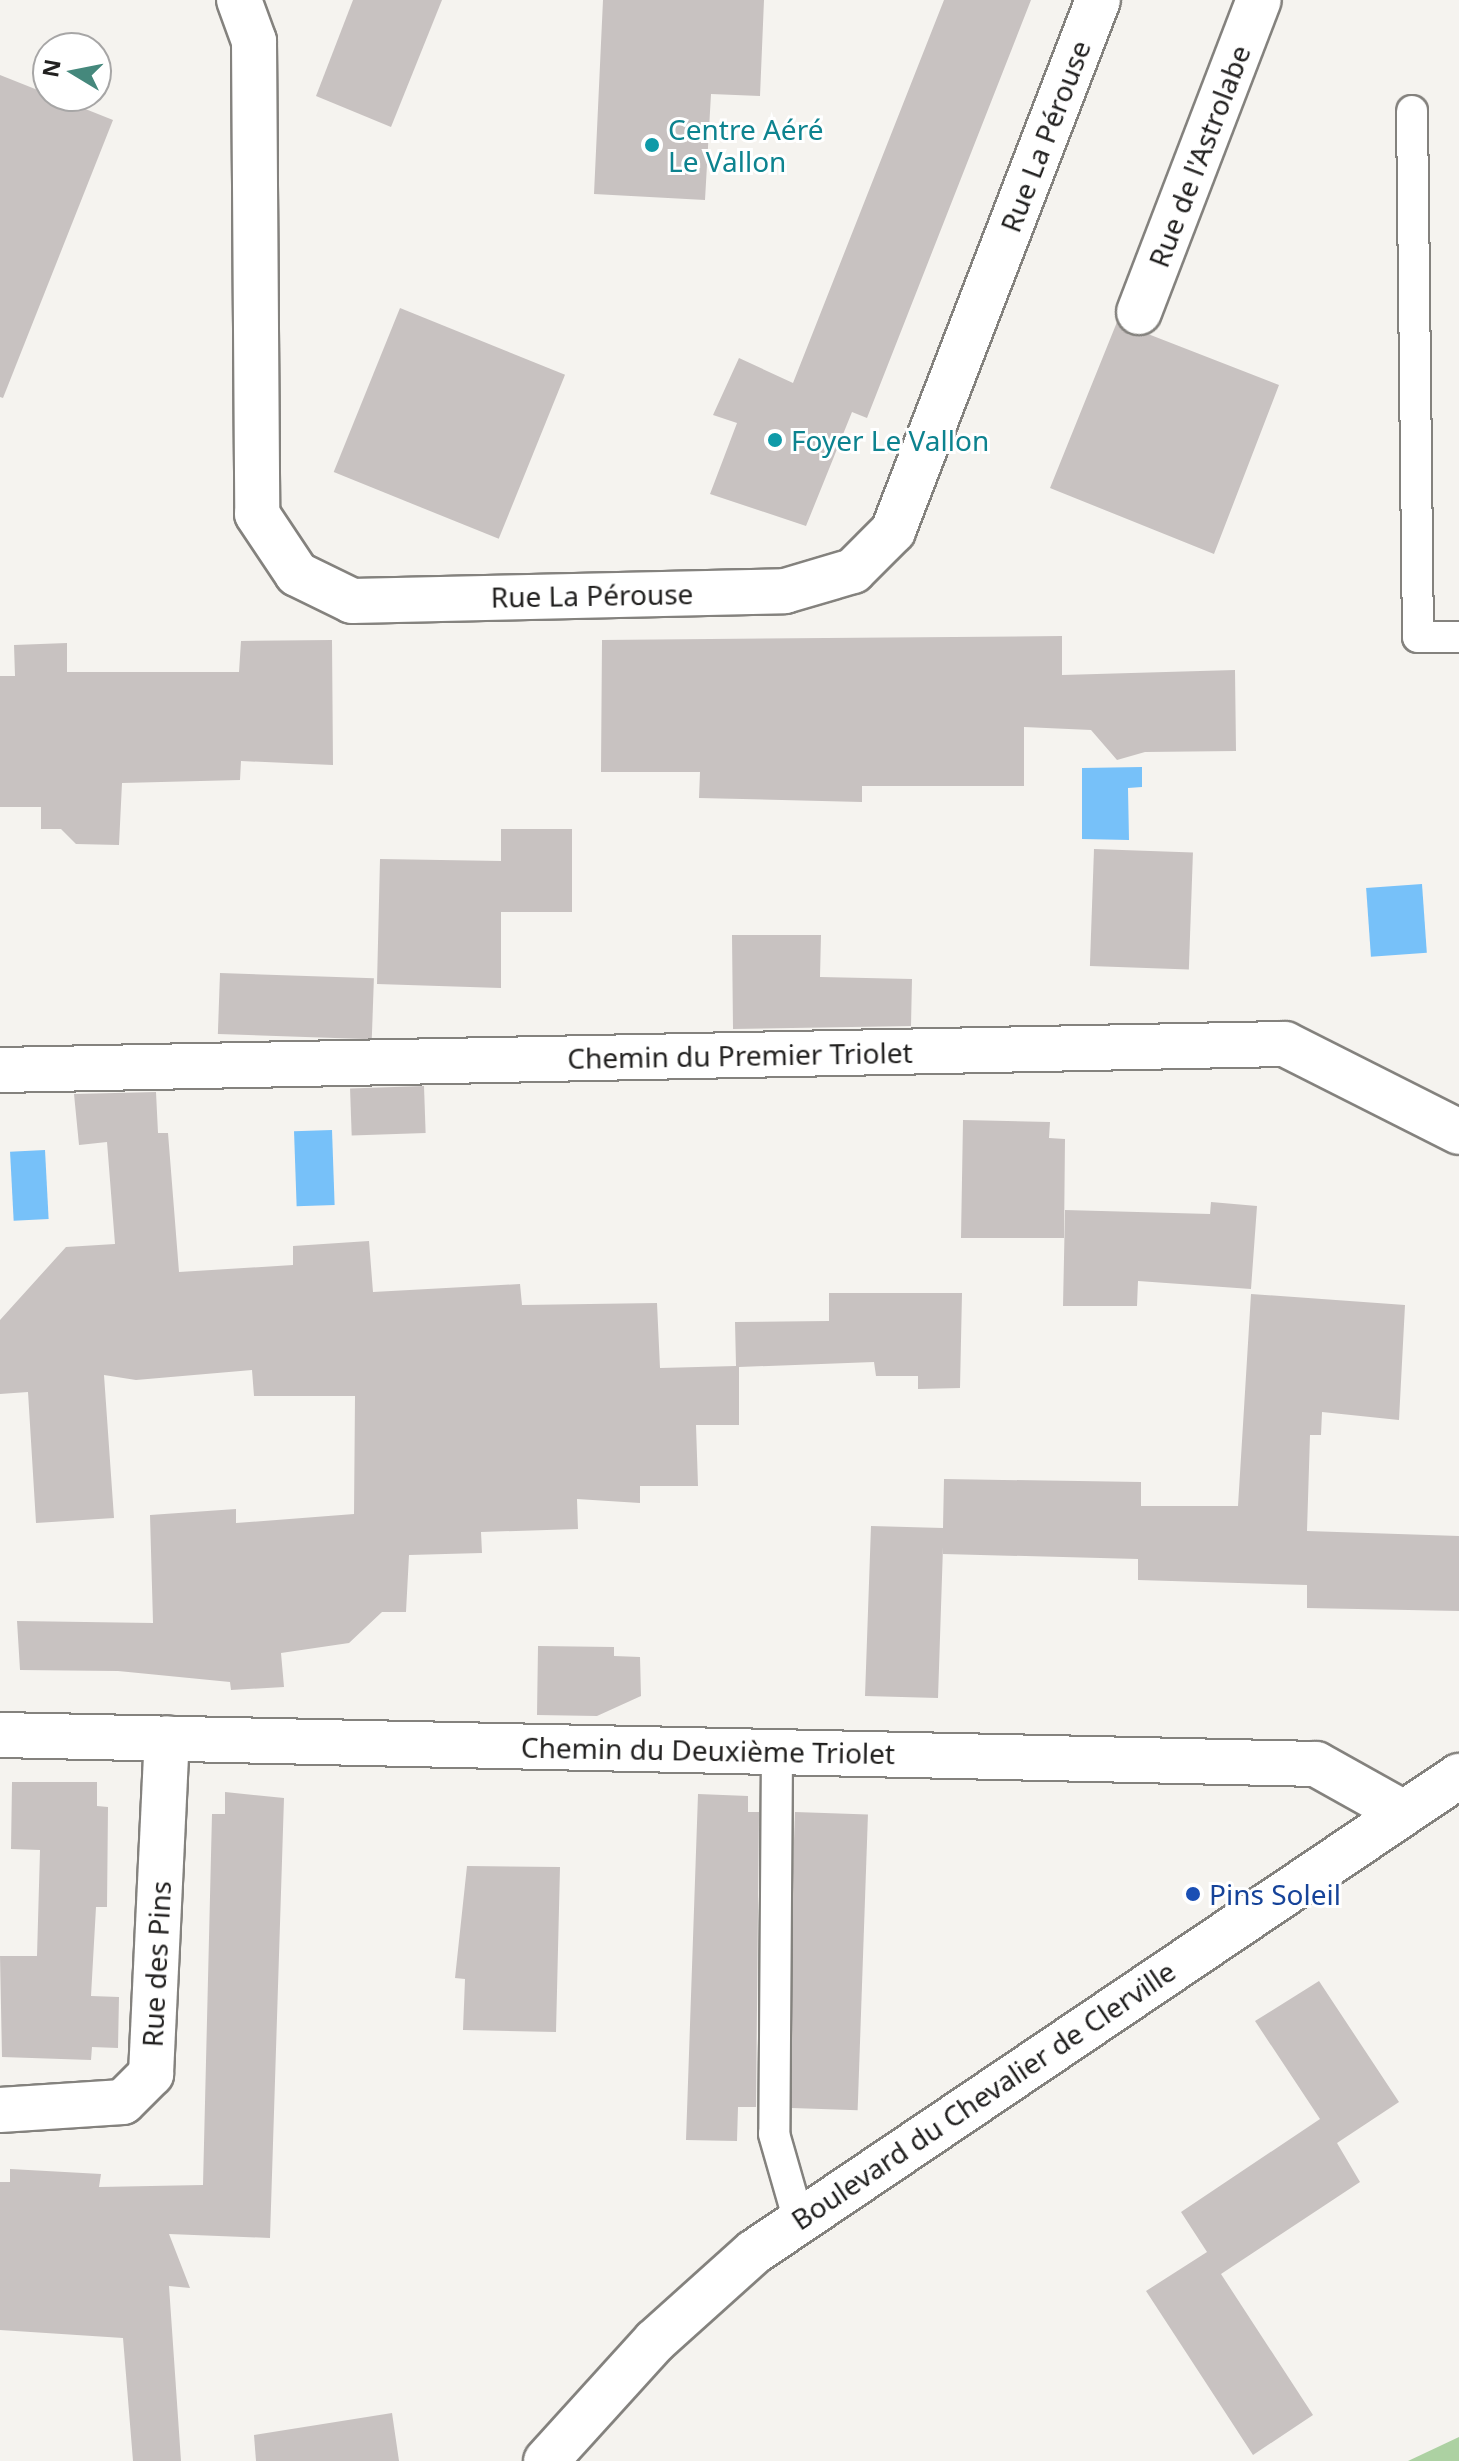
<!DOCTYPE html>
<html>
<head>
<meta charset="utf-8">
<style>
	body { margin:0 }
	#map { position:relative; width:1459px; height:2461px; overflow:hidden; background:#f5f3ef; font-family:"Noto Sans",sans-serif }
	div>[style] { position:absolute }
	.green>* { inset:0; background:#acd1a2 }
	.water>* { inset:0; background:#77c1f9; transform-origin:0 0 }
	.building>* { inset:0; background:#c8c2c1; transform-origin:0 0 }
	.roads { filter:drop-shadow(2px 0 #84827e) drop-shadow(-2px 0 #84827e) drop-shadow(0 2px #84827e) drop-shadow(0 -2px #84827e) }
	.lane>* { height:30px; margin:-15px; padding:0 15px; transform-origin:15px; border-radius:15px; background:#fff }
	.street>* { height:44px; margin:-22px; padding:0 22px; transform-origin:22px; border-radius:22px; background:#fff }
	.secondary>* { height:44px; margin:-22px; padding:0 22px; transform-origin:22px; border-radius:22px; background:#fff }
	.dots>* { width:22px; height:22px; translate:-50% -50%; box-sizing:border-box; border:4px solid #fff; border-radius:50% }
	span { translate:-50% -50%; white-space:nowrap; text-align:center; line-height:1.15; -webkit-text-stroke:6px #fff; paint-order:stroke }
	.culture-label { font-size:28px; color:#0d838f }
	.left { translate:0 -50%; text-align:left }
	.street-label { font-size:28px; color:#222120 }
	.transit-label { font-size:28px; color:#164399 }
	.north { position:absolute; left:32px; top:32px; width:80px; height:80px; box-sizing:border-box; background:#fff; border:2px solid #a7a6a6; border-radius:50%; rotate:280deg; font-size:22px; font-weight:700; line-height:32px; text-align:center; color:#222120 }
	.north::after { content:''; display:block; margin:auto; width:28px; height:36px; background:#45887c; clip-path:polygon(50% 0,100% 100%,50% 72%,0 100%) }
</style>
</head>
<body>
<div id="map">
	<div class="green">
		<div style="clip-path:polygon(1459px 2437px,1459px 2461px,1408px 2461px)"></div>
	</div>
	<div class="water">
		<div style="clip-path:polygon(1142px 767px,1142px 787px,1128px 788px,1129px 840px,1082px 839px,1082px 768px)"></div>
		<div style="left:1422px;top:884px;width:69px;height:56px;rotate:86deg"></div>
		<div style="left:332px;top:1130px;width:75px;height:38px;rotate:88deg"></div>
		<div style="left:45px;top:1150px;width:69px;height:35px;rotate:87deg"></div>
	</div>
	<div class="building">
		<div style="clip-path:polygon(353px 0,442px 0,391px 127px,316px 96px)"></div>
		<div style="clip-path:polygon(603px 0,764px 0,760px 96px,711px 94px,705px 200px,594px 194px)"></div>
		<div style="clip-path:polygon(944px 0,1031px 0,867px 418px,852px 412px,806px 526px,710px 494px,737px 423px,713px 415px,739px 358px,793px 383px)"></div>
		<div style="clip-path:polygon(0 75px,113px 120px,3px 398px,0 397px)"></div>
		<div style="left:400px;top:308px;width:178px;height:177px;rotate:22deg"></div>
		<div style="clip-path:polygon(1117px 322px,1129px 335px,1148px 334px,1279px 385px,1214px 554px,1050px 488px)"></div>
		<div style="clip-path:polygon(1062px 636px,1062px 675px,1235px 670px,1236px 751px,1145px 752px,1117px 760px,1091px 730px,1024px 727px,1024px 786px,862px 786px,862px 802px,699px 798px,700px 772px,601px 772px,602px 640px)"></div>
		<div style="clip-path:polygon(332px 640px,333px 765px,241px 761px,240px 780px,122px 783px,119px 845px,76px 844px,61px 829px,41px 829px,41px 807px,0 807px,0 676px,15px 676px,14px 645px,67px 643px,67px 672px,239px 672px,241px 641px)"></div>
		<div style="clip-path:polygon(501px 829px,572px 829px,572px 912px,501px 912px,501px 988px,377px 984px,380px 859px,501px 861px)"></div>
		<div style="left:1094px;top:849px;width:99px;height:117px;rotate:2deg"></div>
		<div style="clip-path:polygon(732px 935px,821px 935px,820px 977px,912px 979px,911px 1026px,733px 1029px)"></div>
		<div style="left:220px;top:973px;width:154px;height:61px;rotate:2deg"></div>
		<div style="left:424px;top:1086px;width:47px;height:74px;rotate:88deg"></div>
		<div style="clip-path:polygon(156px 1092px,158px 1133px,168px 1133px,179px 1272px,293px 1265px,293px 1246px,369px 1241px,373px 1292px,520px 1284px,522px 1305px,657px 1303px,660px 1368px,736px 1366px,735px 1322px,829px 1321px,829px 1293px,962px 1293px,960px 1388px,918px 1389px,918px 1376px,876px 1376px,874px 1362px,739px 1367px,739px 1425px,696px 1425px,698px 1486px,640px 1486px,640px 1503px,577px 1499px,578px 1529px,481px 1532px,482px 1553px,409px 1555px,406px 1612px,382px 1612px,349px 1643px,281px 1653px,284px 1687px,231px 1690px,230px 1682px,118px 1671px,20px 1670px,17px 1621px,153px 1623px,150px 1515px,236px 1509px,236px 1523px,354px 1514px,355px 1396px,254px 1396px,252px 1370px,136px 1380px,104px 1375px,114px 1518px,36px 1523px,28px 1392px,0 1394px,0 1320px,66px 1247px,115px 1244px,107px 1142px,79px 1145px,74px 1094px)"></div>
		<div style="clip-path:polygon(963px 1120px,1050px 1122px,1049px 1138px,1065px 1139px,1064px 1238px,961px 1238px)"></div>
		<div style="clip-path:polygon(1211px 1202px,1257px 1206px,1251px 1289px,1138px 1281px,1137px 1306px,1063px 1306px,1065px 1210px,1210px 1214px)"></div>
		<div style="clip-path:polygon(1251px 1294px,1405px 1305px,1399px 1420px,1322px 1412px,1321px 1435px,1310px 1435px,1307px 1531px,1459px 1536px,1459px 1611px,1307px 1608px,1307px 1585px,1138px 1580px,1138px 1559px,943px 1554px,943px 1547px,938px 1698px,865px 1696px,871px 1526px,943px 1528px,944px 1479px,1141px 1482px,1141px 1506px,1238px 1506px)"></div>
		<div style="clip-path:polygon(538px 1646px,614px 1647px,614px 1656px,640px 1657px,641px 1696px,597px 1716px,537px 1715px)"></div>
		<div style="clip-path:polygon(12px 1782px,97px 1782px,97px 1806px,108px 1807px,107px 1907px,96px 1907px,91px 1996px,119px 1997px,118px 2048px,92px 2047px,91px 2060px,2px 2057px,0 1956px,37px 1956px,40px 1850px,11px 1849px)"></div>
		<div style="clip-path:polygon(225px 1792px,284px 1798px,270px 2238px,169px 2234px,190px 2288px,169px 2286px,181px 2461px,133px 2461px,123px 2338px,0 2330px,0 2182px,10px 2182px,10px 2169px,101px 2174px,99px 2187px,203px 2185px,212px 1814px,225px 1814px)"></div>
		<div style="clip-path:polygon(698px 1794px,748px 1796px,748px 1812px,759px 1812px,756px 2107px,738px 2107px,737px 2141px,686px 2140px)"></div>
		<div style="left:795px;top:1812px;width:73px;height:296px;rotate:2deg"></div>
		<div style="clip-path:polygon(467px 1866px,560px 1867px,556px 2032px,463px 2030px,465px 1979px,455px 1978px)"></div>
		<div style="clip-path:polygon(1319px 1981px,1399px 2102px,1337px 2143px,1360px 2182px,1221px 2274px,1313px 2415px,1253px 2455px,1146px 2291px,1207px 2252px,1181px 2212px,1320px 2119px,1255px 2021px)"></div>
		<div style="clip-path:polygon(392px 2413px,399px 2461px,256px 2461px,254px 2435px)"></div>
	</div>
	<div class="roads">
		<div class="lane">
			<div style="left:1412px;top:111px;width:526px;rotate:89.35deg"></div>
			<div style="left:1418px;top:637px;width:41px"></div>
			<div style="left:777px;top:1752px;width:382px;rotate:90.4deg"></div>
			<div style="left:774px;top:2134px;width:91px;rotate:74deg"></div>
		</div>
		<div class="street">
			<div style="left:239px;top:0;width:44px;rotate:69.9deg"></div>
			<div style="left:254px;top:41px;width:473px;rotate:89.6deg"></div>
			<div style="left:257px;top:514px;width:72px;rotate:56.3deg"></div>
			<div style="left:297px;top:574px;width:61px;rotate:26.1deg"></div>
			<div style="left:352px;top:601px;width:433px;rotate:-1.3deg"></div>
			<div style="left:785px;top:591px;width:71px;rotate:-16.4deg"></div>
			<div style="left:853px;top:571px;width:57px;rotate:-45deg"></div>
			<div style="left:893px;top:531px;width:569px;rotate:-68.89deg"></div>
			<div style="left:1139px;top:312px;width:334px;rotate:-69deg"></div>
			<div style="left:0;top:1070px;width:1285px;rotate:-1.16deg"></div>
			<div style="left:1285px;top:1044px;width:195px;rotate:26.8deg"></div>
			<div style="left:0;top:1735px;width:1316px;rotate:1.26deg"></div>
			<div style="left:1316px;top:1764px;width:98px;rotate:29.2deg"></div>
			<div style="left:0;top:2110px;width:123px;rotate:-3.7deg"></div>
			<div style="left:123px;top:2102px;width:40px;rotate:-45deg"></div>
			<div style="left:151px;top:2074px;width:336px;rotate:-87.3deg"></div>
		</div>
		<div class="secondary">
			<div style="left:546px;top:2461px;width:162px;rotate:-47.8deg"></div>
			<div style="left:655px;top:2341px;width:133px;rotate:-42deg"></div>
			<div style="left:754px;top:2252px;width:851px;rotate:-34.03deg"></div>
		</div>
	</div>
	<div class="dots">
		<div style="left:652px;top:145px;background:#0f9aa8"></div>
		<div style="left:775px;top:440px;background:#0f9aa8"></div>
		<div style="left:1193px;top:1894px;background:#1a4fb4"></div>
	</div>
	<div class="culture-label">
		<span class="left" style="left:668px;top:145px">Centre Aéré<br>Le Vallon</span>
		<span class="left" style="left:791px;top:440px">Foyer Le Vallon</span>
	</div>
	<div class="street-label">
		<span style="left:1045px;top:136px;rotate:-69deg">Rue La Pérouse</span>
		<span style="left:1199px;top:156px;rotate:-69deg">Rue de l'Astrolabe</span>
		<span style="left:592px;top:595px;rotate:-1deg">Rue La Pérouse</span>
		<span style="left:740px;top:1055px;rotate:-1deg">Chemin du Premier Triolet</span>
		<span style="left:708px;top:1750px;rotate:1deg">Chemin du Deuxième Triolet</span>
		<span style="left:156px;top:1964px;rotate:-87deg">Rue des Pins</span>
		<span style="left:983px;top:2095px;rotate:-34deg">Boulevard du Chevalier de Clerville</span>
	</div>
	<div class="transit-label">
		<span class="left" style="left:1209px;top:1894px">Pins Soleil</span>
	</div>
	<div class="north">N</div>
</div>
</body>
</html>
